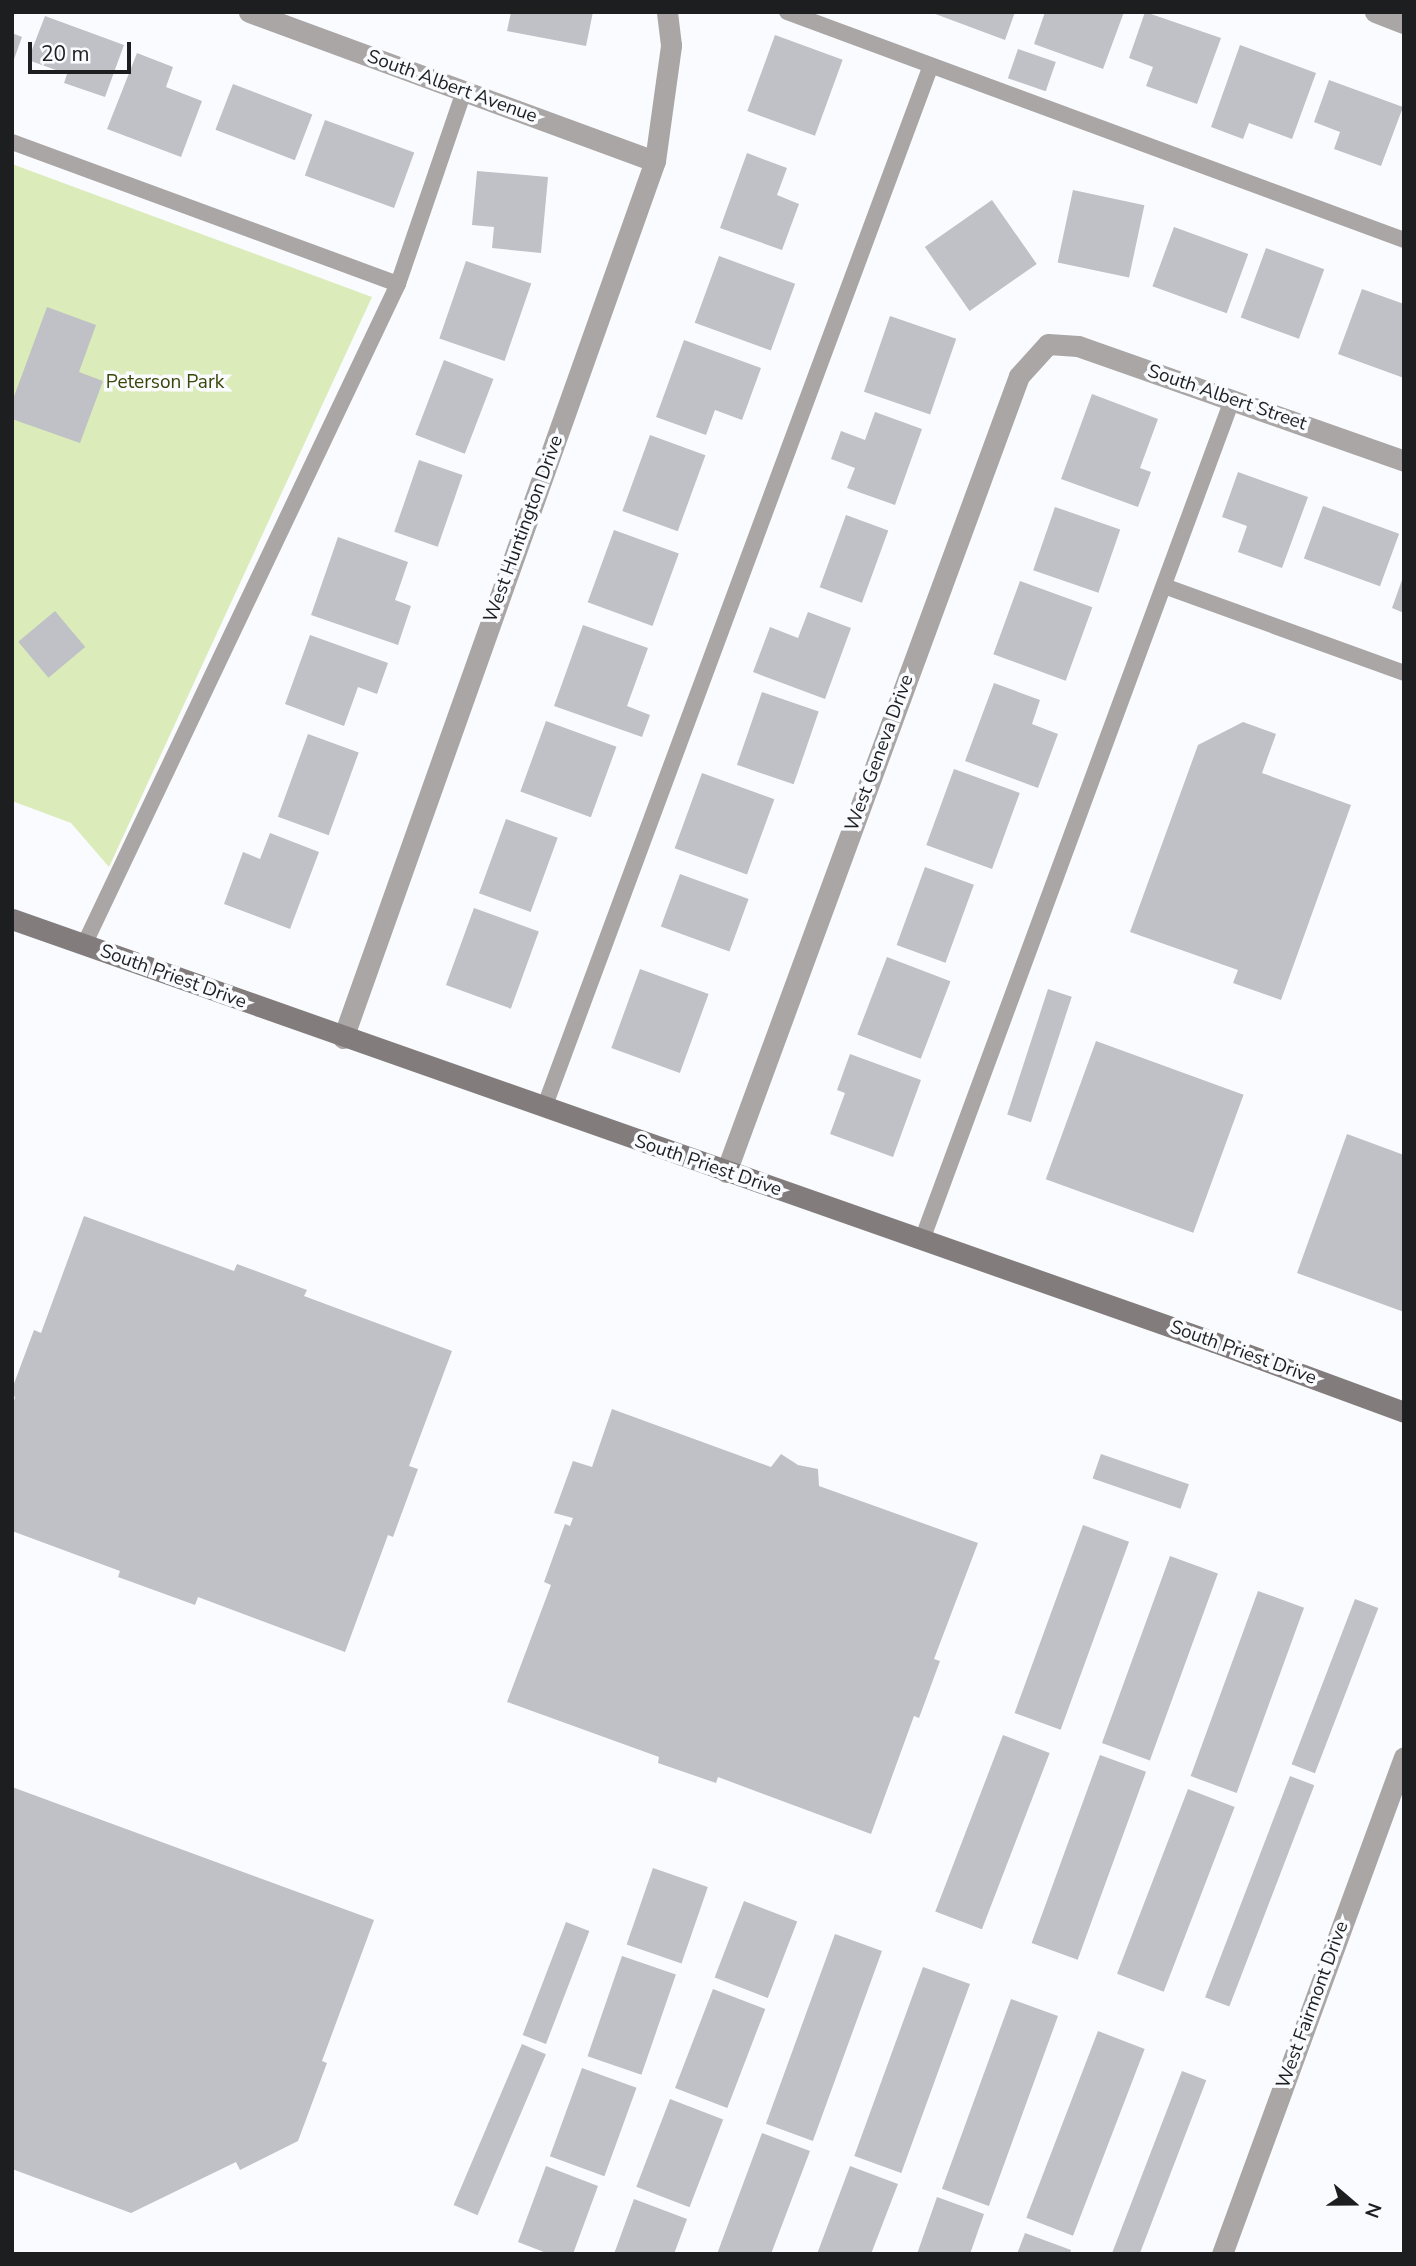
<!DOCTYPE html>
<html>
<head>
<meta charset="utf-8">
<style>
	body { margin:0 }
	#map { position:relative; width:1416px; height:2266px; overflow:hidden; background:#fafbff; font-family:"Nunito Sans",sans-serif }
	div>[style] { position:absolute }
	.green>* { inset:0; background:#dbebb9 }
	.building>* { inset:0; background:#bfc1c7; transform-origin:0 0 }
	.lane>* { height:16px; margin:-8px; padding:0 8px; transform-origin:8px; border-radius:8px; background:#a9a6a5 }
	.street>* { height:21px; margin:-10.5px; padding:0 10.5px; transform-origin:10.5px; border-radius:10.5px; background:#a9a6a5 }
	.secondary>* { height:21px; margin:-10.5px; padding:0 10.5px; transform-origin:10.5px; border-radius:10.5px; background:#827d7c }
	span { translate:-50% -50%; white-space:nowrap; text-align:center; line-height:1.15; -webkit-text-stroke:7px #fafbff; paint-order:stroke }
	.street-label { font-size:19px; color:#1d1e20 }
	.park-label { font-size:19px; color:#384607 }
	.frame { position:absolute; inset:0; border:14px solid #1d1e20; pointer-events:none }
	.north { position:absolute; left:1318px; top:2168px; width:70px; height:70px; -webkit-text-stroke:5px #fafbff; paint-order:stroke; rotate:110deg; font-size:19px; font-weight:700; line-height:28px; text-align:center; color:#1d1e20 }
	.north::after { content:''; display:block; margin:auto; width:24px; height:32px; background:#1d1e20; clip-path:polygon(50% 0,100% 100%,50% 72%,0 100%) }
	.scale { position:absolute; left:28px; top:42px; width:103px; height:32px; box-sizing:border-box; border:4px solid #1d1e20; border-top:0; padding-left:9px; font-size:21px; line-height:24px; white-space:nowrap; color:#1d1e20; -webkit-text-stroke:5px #fafbff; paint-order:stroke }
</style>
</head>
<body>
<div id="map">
	<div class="green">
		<div style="clip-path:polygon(12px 164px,372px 297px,109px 867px,71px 823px,12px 801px)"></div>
	</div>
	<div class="building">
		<div style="clip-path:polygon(511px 12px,593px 12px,586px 46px,507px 31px)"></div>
		<div style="clip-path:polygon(930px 12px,1015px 12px,1005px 40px)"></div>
		<div style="clip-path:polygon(1045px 12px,1124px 12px,1103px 69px,1034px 44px)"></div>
		<div style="clip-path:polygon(1145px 12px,1221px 38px,1197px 104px,1146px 86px,1153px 67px,1129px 58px)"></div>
		<div style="clip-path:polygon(45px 16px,124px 45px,105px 97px,64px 83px,67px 74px,28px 60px)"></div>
		<div style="clip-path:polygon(12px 33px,22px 37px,13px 62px,12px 62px)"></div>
		<div style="left:775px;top:35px;width:72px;height:81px;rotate:20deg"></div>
		<div style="clip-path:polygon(1240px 45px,1316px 73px,1292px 139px,1249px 123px,1243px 139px,1211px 127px)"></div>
		<div style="left:1018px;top:49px;width:40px;height:31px;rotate:19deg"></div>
		<div style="clip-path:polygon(137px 53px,173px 67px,166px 87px,202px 101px,181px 157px,107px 129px)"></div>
		<div style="clip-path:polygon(1329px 80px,1403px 107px,1381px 166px,1334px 149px,1340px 132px,1314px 122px)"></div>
		<div style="left:233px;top:84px;width:85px;height:49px;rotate:21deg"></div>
		<div style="left:325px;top:120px;width:95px;height:59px;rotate:20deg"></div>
		<div style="clip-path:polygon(747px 153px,787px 168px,777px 195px,799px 204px,782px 250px,720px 228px)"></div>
		<div style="clip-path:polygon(477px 171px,548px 177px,541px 253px,492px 248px,494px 227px,472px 225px)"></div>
		<div style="left:1073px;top:190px;width:73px;height:74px;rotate:12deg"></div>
		<div style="left:992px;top:200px;width:78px;height:82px;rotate:55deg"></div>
		<div style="left:1174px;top:227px;width:79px;height:63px;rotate:20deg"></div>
		<div style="left:1266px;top:248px;width:62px;height:74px;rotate:20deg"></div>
		<div style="left:719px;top:256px;width:81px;height:71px;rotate:20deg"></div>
		<div style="left:466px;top:261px;width:69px;height:82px;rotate:19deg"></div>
		<div style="clip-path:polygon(1362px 289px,1404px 304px,1404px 378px,1338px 354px)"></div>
		<div style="clip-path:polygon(47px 307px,96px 325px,79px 372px,103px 381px,80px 443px,12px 419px,12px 402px)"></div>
		<div style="left:890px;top:316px;width:70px;height:80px;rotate:19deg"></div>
		<div style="clip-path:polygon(684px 340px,761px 368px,742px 420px,715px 410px,706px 435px,656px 417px)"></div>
		<div style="left:444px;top:360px;width:53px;height:80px;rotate:21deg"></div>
		<div style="clip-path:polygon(1092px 394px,1158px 419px,1140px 468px,1151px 472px,1138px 507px,1061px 479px)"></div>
		<div style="clip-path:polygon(875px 412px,922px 429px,895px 505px,847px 488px,855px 468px,831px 459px,841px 431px,865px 440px)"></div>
		<div style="left:650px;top:435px;width:59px;height:81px;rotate:20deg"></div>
		<div style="left:419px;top:460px;width:46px;height:76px;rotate:19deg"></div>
		<div style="clip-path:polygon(1238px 472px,1308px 497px,1282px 568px,1238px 552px,1247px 526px,1222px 517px)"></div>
		<div style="left:1323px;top:506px;width:81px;height:56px;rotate:20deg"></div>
		<div style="left:1055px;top:507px;width:69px;height:67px;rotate:19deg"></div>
		<div style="left:846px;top:515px;width:45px;height:77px;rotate:20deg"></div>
		<div style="left:614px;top:530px;width:69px;height:77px;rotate:20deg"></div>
		<div style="clip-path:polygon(338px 537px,408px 562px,395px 600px,411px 606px,398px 645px,311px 615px)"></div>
		<div style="clip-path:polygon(1403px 577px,1404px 577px,1404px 613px,1392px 608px)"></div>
		<div style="left:1020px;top:581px;width:77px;height:78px;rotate:20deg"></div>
		<div style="left:55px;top:611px;width:47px;height:48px;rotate:50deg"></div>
		<div style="clip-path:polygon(808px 612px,851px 628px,825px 699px,753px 672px,770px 627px,798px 638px)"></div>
		<div style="clip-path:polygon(583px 625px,648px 648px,627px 706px,650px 715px,642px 737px,554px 706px)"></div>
		<div style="clip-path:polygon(310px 635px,388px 663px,377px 694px,358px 687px,344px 726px,285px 704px)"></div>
		<div style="clip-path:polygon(994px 683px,1040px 700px,1032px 724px,1058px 734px,1038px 788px,965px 761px)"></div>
		<div style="left:762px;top:692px;width:60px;height:77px;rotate:19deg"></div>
		<div style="left:546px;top:721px;width:75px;height:75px;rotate:20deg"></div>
		<div style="clip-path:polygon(1243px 722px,1276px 734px,1262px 773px,1351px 805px,1281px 1000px,1233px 983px,1238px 970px,1130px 932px,1198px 745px)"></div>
		<div style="left:308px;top:734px;width:54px;height:88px;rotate:20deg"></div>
		<div style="left:954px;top:769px;width:70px;height:81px;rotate:20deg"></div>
		<div style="left:702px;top:773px;width:77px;height:80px;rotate:20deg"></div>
		<div style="left:506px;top:819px;width:55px;height:79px;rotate:20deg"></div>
		<div style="clip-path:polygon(270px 833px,319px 852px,290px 929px,224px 904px,243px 852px,260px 859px)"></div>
		<div style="left:925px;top:867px;width:52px;height:83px;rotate:20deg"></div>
		<div style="left:680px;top:874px;width:73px;height:56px;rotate:20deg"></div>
		<div style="left:474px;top:908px;width:69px;height:82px;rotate:20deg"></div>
		<div style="left:887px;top:957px;width:68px;height:83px;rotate:21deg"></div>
		<div style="left:640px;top:969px;width:73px;height:84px;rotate:20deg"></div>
		<div style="left:1048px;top:989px;width:25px;height:132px;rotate:18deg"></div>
		<div style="left:1096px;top:1041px;width:157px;height:147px;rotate:20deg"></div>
		<div style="clip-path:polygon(850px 1054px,921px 1080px,893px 1157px,830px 1134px,845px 1093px,837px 1090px)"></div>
		<div style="clip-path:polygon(1347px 1134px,1404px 1155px,1404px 1312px,1297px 1273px)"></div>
		<div style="clip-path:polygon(84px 1216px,234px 1271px,237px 1264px,307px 1290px,304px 1296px,452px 1351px,409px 1466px,418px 1469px,393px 1537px,388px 1535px,345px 1652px,198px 1597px,195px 1605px,118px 1577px,120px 1571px,12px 1531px,12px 1405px,15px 1398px,12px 1389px,34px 1330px,41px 1333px)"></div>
		<div style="clip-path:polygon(612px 1409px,771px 1467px,781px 1454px,798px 1465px,818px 1469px,819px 1486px,978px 1543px,934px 1659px,940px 1661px,919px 1718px,914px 1716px,871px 1834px,718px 1777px,716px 1783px,658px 1763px,659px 1757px,507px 1702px,551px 1585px,544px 1582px,565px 1524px,570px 1526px,573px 1518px,554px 1513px,573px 1461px,592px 1467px)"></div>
		<div style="left:1101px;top:1454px;width:93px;height:26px;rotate:19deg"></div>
		<div style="left:1083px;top:1525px;width:49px;height:200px;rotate:20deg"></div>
		<div style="left:1170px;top:1556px;width:51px;height:199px;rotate:20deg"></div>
		<div style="left:1258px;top:1591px;width:49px;height:197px;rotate:20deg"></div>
		<div style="left:1355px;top:1599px;width:25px;height:177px;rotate:21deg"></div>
		<div style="left:1003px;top:1735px;width:50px;height:189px;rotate:21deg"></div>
		<div style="left:1100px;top:1755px;width:49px;height:200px;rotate:20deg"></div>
		<div style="left:1290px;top:1776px;width:26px;height:237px;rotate:21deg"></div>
		<div style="clip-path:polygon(12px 1787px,374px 1920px,322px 2061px,327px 2063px,298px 2141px,240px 2170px,236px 2162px,131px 2213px,12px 2169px)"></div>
		<div style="left:1188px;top:1789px;width:50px;height:198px;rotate:21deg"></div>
		<div style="left:653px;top:1868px;width:58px;height:81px;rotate:19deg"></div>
		<div style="left:744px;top:1901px;width:57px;height:82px;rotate:21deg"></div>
		<div style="left:566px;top:1922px;width:25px;height:121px;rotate:21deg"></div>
		<div style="left:835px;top:1934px;width:50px;height:202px;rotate:20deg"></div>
		<div style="left:622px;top:1956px;width:57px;height:106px;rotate:19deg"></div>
		<div style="left:923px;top:1967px;width:50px;height:201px;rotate:20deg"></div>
		<div style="left:713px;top:1989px;width:56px;height:106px;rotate:21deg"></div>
		<div style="left:1011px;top:1999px;width:50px;height:202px;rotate:20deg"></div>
		<div style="left:1098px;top:2031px;width:50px;height:200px;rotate:21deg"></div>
		<div style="left:522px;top:2044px;width:26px;height:175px;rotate:23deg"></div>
		<div style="left:582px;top:2068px;width:58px;height:94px;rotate:20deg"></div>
		<div style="left:1182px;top:2071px;width:26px;height:194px;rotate:21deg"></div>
		<div style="left:670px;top:2099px;width:57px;height:94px;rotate:21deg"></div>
		<div style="clip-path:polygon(762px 2133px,810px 2151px,771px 2254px,717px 2254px)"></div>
		<div style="clip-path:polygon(546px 2166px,598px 2186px,573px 2254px,549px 2254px,518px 2242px)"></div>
		<div style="clip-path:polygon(850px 2166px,898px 2184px,871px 2254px,817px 2254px)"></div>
		<div style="clip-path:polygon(937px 2197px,984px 2214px,970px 2254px,917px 2254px)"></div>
		<div style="clip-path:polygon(634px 2199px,687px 2219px,674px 2254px,614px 2254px)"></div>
		<div style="clip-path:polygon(1025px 2233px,1071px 2250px,1070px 2254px,1017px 2254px)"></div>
	</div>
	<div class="lane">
		<div style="left:787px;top:12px;width:658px;rotate:20.28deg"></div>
		<div style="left:12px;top:142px;width:411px;rotate:20.2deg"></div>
		<div style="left:1164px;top:586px;width:255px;rotate:19.9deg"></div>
		<div style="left:84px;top:945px;width:732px;rotate:-64.59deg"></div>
		<div style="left:398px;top:284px;width:204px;rotate:-71.1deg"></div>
		<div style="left:544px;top:1108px;width:1112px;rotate:-69.64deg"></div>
		<div style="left:922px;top:1240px;width:895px;rotate:-69.74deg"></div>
	</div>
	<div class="street">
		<div style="left:249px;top:12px;width:432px;rotate:20.2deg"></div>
		<div style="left:1375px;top:12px;width:31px;rotate:21deg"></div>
		<div style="left:343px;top:1038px;width:931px;rotate:-70.42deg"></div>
		<div style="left:655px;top:161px;width:117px;rotate:-82.1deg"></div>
		<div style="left:671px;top:45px;width:33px;rotate:-97deg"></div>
		<div style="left:726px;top:1172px;width:848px;rotate:-69.79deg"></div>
		<div style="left:1019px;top:376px;width:43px;rotate:-47.8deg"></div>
		<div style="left:1048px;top:344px;width:30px;rotate:4deg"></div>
		<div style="left:1078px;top:346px;width:346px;rotate:19.4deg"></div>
		<div style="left:1222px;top:2254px;width:529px;rotate:-69.89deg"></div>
	</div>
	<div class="secondary">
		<div style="left:12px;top:919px;width:1274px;rotate:19.39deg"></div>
		<div style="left:1214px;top:1342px;width:202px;rotate:20.2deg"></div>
	</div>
	<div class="street-label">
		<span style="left:452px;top:87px;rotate:20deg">South Albert Avenue</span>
		<span style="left:1227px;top:398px;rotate:19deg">South Albert Street</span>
		<span style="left:524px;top:529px;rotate:-70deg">West Huntington Drive</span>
		<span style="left:880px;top:753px;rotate:-70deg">West Geneva Drive</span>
		<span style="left:173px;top:977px;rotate:20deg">South Priest Drive</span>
		<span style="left:708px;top:1166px;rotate:19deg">South Priest Drive</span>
		<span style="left:1243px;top:1353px;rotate:20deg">South Priest Drive</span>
		<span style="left:1313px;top:2005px;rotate:-70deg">West Fairmont Drive</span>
	</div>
	<div class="park-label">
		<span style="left:165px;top:383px">Peterson Park</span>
	</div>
	<div class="frame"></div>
	<div class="north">N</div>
	<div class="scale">20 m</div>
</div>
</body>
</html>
